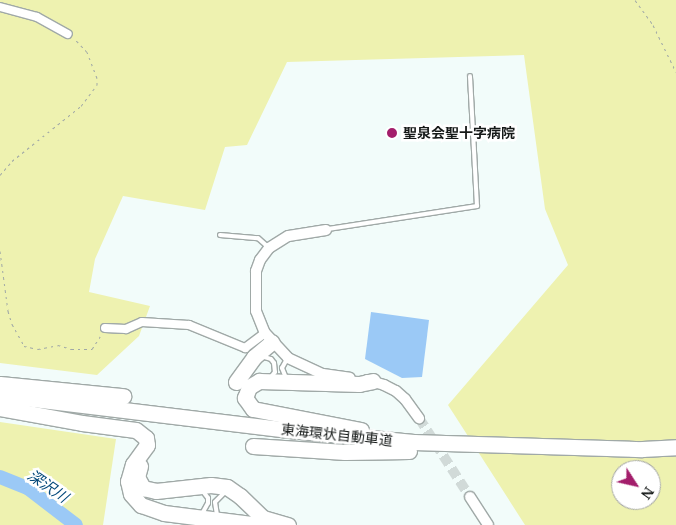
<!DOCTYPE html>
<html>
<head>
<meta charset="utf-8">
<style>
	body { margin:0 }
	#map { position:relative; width:676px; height:525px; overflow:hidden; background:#f2fcfa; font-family:"Noto Serif","Noto Sans JP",serif }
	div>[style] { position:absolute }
	.green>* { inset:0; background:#eef2b0 }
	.water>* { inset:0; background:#9bc9f6 }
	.stream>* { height:2.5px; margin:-1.25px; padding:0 1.25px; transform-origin:1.25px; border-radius:1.25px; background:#9bc9f6 }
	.river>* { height:14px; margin:-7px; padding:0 7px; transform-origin:7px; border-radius:7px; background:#9bc9f6 }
	.tertiary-tunnel>* { height:10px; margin-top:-5px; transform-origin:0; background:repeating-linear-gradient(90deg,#d1dad8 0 10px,transparent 0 15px) }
	.path>* { height:1px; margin-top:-0.5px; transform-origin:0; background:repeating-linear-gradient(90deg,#a0a8a6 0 2.5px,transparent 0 6.5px) }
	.roads { filter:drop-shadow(1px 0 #a0a9a7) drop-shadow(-1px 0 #a0a9a7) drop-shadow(0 1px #a0a9a7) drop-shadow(0 -1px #a0a9a7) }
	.service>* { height:4px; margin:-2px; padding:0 2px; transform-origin:2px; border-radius:2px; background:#fff }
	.minor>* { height:8px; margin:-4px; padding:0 4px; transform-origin:4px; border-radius:4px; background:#fff }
	.tertiary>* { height:10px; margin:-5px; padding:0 5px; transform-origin:5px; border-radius:5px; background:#fff }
	.motorway>* { height:15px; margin:-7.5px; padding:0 7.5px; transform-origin:7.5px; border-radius:7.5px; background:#fff }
	.dots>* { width:14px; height:14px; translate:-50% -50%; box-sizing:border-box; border:2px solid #fff; border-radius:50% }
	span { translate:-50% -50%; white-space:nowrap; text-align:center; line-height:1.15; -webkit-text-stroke:5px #fff; paint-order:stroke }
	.poi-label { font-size:14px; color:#151918; font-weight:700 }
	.left { translate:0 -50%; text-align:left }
	.street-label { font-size:14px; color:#151918 }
	.water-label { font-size:15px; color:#03487a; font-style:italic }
	.north { position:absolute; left:611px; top:460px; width:50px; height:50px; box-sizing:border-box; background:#fff; border:1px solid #a1a3a3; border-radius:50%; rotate:125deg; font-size:14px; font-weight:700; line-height:20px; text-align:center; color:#151918 }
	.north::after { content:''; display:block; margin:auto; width:18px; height:22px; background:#a31e6b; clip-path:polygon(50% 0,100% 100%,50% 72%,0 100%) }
</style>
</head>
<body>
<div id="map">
	<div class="green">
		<div style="clip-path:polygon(evenodd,0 0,676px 0,676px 525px,525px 525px,448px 405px,568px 265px,545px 209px,524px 55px,287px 62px,247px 145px,225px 147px,205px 210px,123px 196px,95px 259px,89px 292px,150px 306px,139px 336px,97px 375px,0 363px,0 0,621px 470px,651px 470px,651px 500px,621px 500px,621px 470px)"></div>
		<div style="clip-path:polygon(0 422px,116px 439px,103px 525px,0 525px)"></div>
	</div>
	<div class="water">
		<div style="clip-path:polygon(371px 312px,429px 320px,422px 377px,402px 378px,365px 359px)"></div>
	</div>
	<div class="stream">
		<div style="left:0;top:481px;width:4px;rotate:-76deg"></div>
	</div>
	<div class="river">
		<div style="left:0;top:477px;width:31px;rotate:22deg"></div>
		<div style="left:29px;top:489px;width:59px;rotate:37.5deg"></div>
	</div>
	<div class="tertiary-tunnel">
		<div style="left:419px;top:418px;width:94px;rotate:57.2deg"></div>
	</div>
	<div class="path">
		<div style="left:635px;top:0;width:31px;rotate:54deg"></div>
		<div style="left:653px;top:25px;width:52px;rotate:63.9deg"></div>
		<div style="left:0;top:175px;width:18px;rotate:-49deg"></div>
		<div style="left:12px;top:161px;width:88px;rotate:-38.6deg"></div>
		<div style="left:81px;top:106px;width:26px;rotate:-53deg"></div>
		<div style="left:97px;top:85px;width:7px;rotate:-90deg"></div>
		<div style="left:97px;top:78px;width:28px;rotate:-111deg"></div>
		<div style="left:87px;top:52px;width:19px;rotate:-133deg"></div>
		<div style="left:0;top:251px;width:61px;rotate:82.4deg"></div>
		<div style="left:8px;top:311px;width:14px;rotate:73deg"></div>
		<div style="left:12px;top:324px;width:25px;rotate:61deg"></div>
		<div style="left:24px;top:346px;width:14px;rotate:12deg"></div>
		<div style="left:38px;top:349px;width:20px;rotate:-11deg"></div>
		<div style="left:58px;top:345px;width:14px;rotate:17deg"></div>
		<div style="left:71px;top:349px;width:21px"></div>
		<div style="left:92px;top:349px;width:17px;rotate:-57deg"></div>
	</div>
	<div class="roads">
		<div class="service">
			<div style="left:328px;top:229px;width:151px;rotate:-8.8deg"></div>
			<div style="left:477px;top:206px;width:130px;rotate:-93.1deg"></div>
			<div style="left:220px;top:235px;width:38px;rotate:5deg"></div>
			<div style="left:258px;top:238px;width:15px;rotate:42deg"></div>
			<div style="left:261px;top:356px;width:10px;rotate:17deg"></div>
			<div style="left:271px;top:359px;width:5px;rotate:53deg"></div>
			<div style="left:274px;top:363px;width:9px;rotate:84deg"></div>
			<div style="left:275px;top:372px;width:6px;rotate:129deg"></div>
			<div style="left:286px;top:378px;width:11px;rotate:-112deg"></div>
			<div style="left:282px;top:368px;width:10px;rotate:-61deg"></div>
			<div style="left:202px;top:490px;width:10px;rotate:53deg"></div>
			<div style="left:208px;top:498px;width:5px;rotate:90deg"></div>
			<div style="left:208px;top:503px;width:13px;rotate:119deg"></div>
			<div style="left:217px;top:515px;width:13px;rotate:-99deg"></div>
			<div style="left:215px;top:502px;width:14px;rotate:-45deg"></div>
		</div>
		<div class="minor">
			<div style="left:0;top:7px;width:38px;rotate:15deg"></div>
			<div style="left:37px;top:17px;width:35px;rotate:29deg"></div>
			<div style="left:105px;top:328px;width:21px;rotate:3deg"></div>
			<div style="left:126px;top:329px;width:17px;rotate:-24deg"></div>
			<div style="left:142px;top:322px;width:47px;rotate:3.7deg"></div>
			<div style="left:189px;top:325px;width:61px;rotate:22.3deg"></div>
			<div style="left:245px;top:348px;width:25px;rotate:-37deg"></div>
		</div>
		<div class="tertiary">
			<div style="left:326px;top:230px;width:38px;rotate:171deg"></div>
			<div style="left:288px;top:236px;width:22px;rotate:148deg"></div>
			<div style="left:269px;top:248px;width:15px;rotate:127deg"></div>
			<div style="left:260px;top:260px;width:12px;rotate:110deg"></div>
			<div style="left:256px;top:271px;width:40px;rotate:90deg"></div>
			<div style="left:256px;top:311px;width:24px;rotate:68deg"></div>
			<div style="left:265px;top:333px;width:34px;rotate:47deg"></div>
			<div style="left:288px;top:358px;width:38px;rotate:25deg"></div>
			<div style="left:323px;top:374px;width:27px;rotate:8deg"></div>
			<div style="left:367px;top:380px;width:18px;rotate:16deg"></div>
			<div style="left:384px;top:385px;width:13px;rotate:27deg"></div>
			<div style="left:396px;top:391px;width:12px;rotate:42deg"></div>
			<div style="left:405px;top:399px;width:24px;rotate:54deg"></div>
			<div style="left:470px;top:497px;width:33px;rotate:57deg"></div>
		</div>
		<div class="motorway">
			<div style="left:236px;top:382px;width:31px;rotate:-54deg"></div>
			<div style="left:254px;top:357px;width:23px;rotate:-40deg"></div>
			<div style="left:0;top:384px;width:124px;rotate:5.6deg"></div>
			<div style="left:0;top:395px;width:291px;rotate:6.9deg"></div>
			<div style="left:289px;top:430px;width:125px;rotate:5.5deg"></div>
			<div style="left:413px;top:442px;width:229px;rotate:1.8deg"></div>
			<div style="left:642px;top:449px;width:34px;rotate:-3deg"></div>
			<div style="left:0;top:408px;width:83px;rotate:10.4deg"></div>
			<div style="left:82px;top:423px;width:54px;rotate:7.4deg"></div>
			<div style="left:136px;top:430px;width:13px;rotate:39deg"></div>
			<div style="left:146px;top:438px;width:7px;rotate:82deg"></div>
			<div style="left:147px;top:445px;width:24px;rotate:126deg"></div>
			<div style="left:133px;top:464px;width:18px;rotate:106deg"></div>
			<div style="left:128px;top:481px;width:13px;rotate:77deg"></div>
			<div style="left:131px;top:494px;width:15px;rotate:48deg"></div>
			<div style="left:141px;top:505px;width:24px;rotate:19deg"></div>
			<div style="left:164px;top:513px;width:96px;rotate:7.2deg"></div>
			<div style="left:361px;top:430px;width:110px;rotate:-169deg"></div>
			<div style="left:253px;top:409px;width:14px;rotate:-126deg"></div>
			<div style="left:245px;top:398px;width:12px;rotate:-70deg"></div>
			<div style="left:249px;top:387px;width:12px;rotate:-31deg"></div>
			<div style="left:259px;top:381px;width:100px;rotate:1.7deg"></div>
			<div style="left:359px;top:384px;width:14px;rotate:-12deg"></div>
			<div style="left:253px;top:446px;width:92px;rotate:3.7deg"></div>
			<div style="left:345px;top:452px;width:64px;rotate:-0.9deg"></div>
			<div style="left:140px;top:466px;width:11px;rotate:105deg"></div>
			<div style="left:137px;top:477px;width:13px;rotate:61deg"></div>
			<div style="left:143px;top:488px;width:13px;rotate:13deg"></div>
			<div style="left:156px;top:491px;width:55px;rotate:-6.2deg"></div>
			<div style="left:211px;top:485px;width:16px;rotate:7deg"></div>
			<div style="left:227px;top:487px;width:16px;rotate:35deg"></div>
			<div style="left:240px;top:496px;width:32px;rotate:44deg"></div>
			<div style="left:263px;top:518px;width:26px;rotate:16deg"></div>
		</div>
	</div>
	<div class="dots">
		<div style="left:392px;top:133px;background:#a31e6b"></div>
	</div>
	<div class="poi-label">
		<span class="left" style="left:403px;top:133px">聖泉会聖十字病院</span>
	</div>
	<div class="street-label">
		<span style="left:337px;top:435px;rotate:6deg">東海環状自動車道</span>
	</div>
	<div class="water-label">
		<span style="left:48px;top:486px;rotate:34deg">深沢川</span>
	</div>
	<div class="north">N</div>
</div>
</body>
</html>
